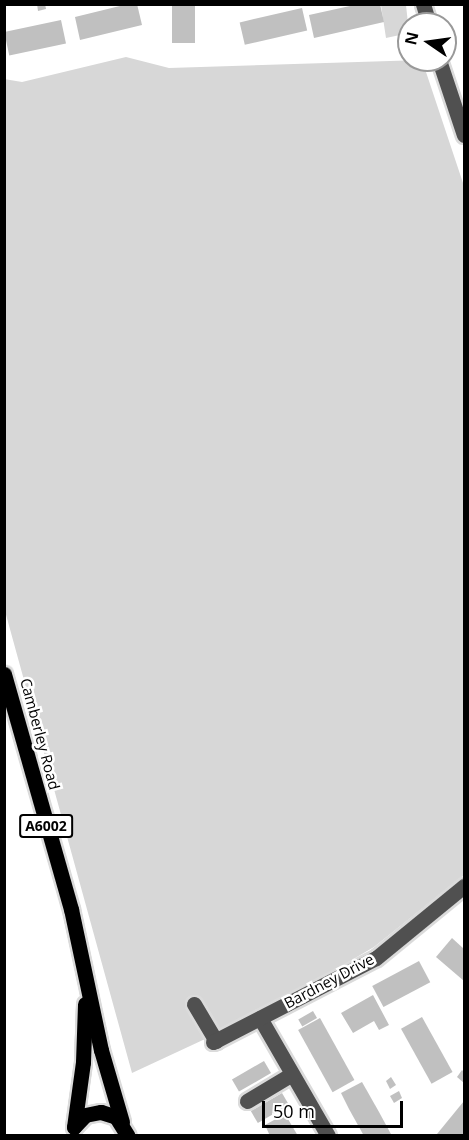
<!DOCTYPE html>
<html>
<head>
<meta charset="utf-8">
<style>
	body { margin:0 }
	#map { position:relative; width:469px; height:1140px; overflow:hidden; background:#fff; font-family:"Open Sans",sans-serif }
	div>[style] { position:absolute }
	.green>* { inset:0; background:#d7d7d7 }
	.building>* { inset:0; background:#c0c0c0; transform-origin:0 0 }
	.roads { filter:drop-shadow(2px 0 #dbdbdb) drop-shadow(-2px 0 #dbdbdb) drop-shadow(0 2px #dbdbdb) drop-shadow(0 -2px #dbdbdb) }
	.minor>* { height:15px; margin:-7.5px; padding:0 7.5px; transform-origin:7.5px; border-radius:7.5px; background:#505050 }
	.major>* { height:15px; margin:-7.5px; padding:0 7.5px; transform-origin:7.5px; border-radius:7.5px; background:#000 }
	span { translate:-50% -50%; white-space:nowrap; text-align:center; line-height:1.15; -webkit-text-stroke:5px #fff; paint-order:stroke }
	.shield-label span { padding:2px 4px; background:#fff; border:2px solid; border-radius:4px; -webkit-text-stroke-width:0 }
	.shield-label { font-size:14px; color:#000; font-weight:700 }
	.street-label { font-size:15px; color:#000 }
	.frame { position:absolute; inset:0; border:6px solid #000; pointer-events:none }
	.north { position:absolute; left:397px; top:12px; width:60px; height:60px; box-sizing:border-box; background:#fff; border:2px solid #999; border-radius:50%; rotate:283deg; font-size:16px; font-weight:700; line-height:24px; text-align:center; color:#000 }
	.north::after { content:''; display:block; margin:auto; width:21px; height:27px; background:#000; clip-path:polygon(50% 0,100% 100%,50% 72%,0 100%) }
	.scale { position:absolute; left:262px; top:1101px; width:141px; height:27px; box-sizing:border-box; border:3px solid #000; border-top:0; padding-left:8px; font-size:18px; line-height:21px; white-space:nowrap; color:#000; -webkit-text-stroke:4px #fff; paint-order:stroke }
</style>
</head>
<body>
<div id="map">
	<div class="green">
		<div style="clip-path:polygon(381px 5px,406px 5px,409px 33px,386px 38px)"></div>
		<div style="clip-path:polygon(126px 57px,169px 68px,422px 60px,464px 186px,464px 875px,374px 947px,261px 1013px,132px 1073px,5px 611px,4px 79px,22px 82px)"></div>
	</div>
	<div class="building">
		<div style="clip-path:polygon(37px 4px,45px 4px,46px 9px,38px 11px)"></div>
		<div style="clip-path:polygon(128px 4px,137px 4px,142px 25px,80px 40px,75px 17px)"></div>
		<div style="left:172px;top:4px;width:23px;height:39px"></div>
		<div style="clip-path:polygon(359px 4px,380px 4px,384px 22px,314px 38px,309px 15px)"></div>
		<div style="left:302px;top:8px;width:23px;height:64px;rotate:77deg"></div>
		<div style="left:61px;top:20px;width:24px;height:58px;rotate:78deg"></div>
		<div style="clip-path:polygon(452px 938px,464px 949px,464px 981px,436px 957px)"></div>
		<div style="left:419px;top:961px;width:24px;height:53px;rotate:62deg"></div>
		<div style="clip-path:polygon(373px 995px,389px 1025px,379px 1030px,374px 1021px,353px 1033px,341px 1013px)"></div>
		<div style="left:313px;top:1011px;width:8px;height:17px;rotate:60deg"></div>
		<div style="left:422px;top:1017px;width:63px;height:24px;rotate:61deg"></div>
		<div style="left:320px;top:1018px;width:71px;height:25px;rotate:61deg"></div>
		<div style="left:264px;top:1061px;width:14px;height:37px;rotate:60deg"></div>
		<div style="clip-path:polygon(462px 1070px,464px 1072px,464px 1083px,457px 1077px)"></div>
		<div style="clip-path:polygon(391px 1077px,396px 1085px,390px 1089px,386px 1081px)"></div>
		<div style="clip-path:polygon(362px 1082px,379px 1112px,392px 1136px,364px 1136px,349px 1109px,341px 1093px)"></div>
		<div style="clip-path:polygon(399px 1091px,402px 1098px,394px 1103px,390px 1096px)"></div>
		<div style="left:282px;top:1093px;width:14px;height:36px;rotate:60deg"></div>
		<div style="clip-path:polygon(464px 1101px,464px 1136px,439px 1136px,437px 1134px)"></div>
		<div style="clip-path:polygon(285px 1114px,298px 1136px,270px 1136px,265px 1125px)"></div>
	</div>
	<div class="roads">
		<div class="minor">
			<div style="left:423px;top:4px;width:21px;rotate:73deg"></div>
			<div style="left:439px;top:60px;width:79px;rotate:71.6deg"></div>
			<div style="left:194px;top:1004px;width:43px;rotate:59.3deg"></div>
			<div style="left:260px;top:1018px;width:136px;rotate:60deg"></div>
			<div style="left:213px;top:1042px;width:183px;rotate:-27.3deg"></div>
			<div style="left:376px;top:958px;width:114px;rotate:-39.3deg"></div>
			<div style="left:247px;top:1101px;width:52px;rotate:-31deg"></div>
		</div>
		<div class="major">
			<div style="left:4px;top:674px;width:244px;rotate:74.1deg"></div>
			<div style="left:71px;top:909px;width:144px;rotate:78deg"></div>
			<div style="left:101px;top:1050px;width:75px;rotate:73.7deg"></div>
			<div style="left:74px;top:1127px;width:66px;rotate:-82.1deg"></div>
			<div style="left:83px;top:1062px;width:58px;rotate:-88deg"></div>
			<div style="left:74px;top:1127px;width:16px;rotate:-47deg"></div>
			<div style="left:85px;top:1115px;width:16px;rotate:-11deg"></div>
			<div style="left:101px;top:1112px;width:16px;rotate:18deg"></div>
			<div style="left:116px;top:1117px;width:22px;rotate:58deg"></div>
		</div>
	</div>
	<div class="shield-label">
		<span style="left:46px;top:826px">A6002</span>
	</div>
	<div class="street-label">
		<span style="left:40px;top:734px;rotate:75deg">Camberley Road</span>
		<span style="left:329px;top:981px;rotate:-28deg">Bardney Drive</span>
	</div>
	<div class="frame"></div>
	<div class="north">N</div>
	<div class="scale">50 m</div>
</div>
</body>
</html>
